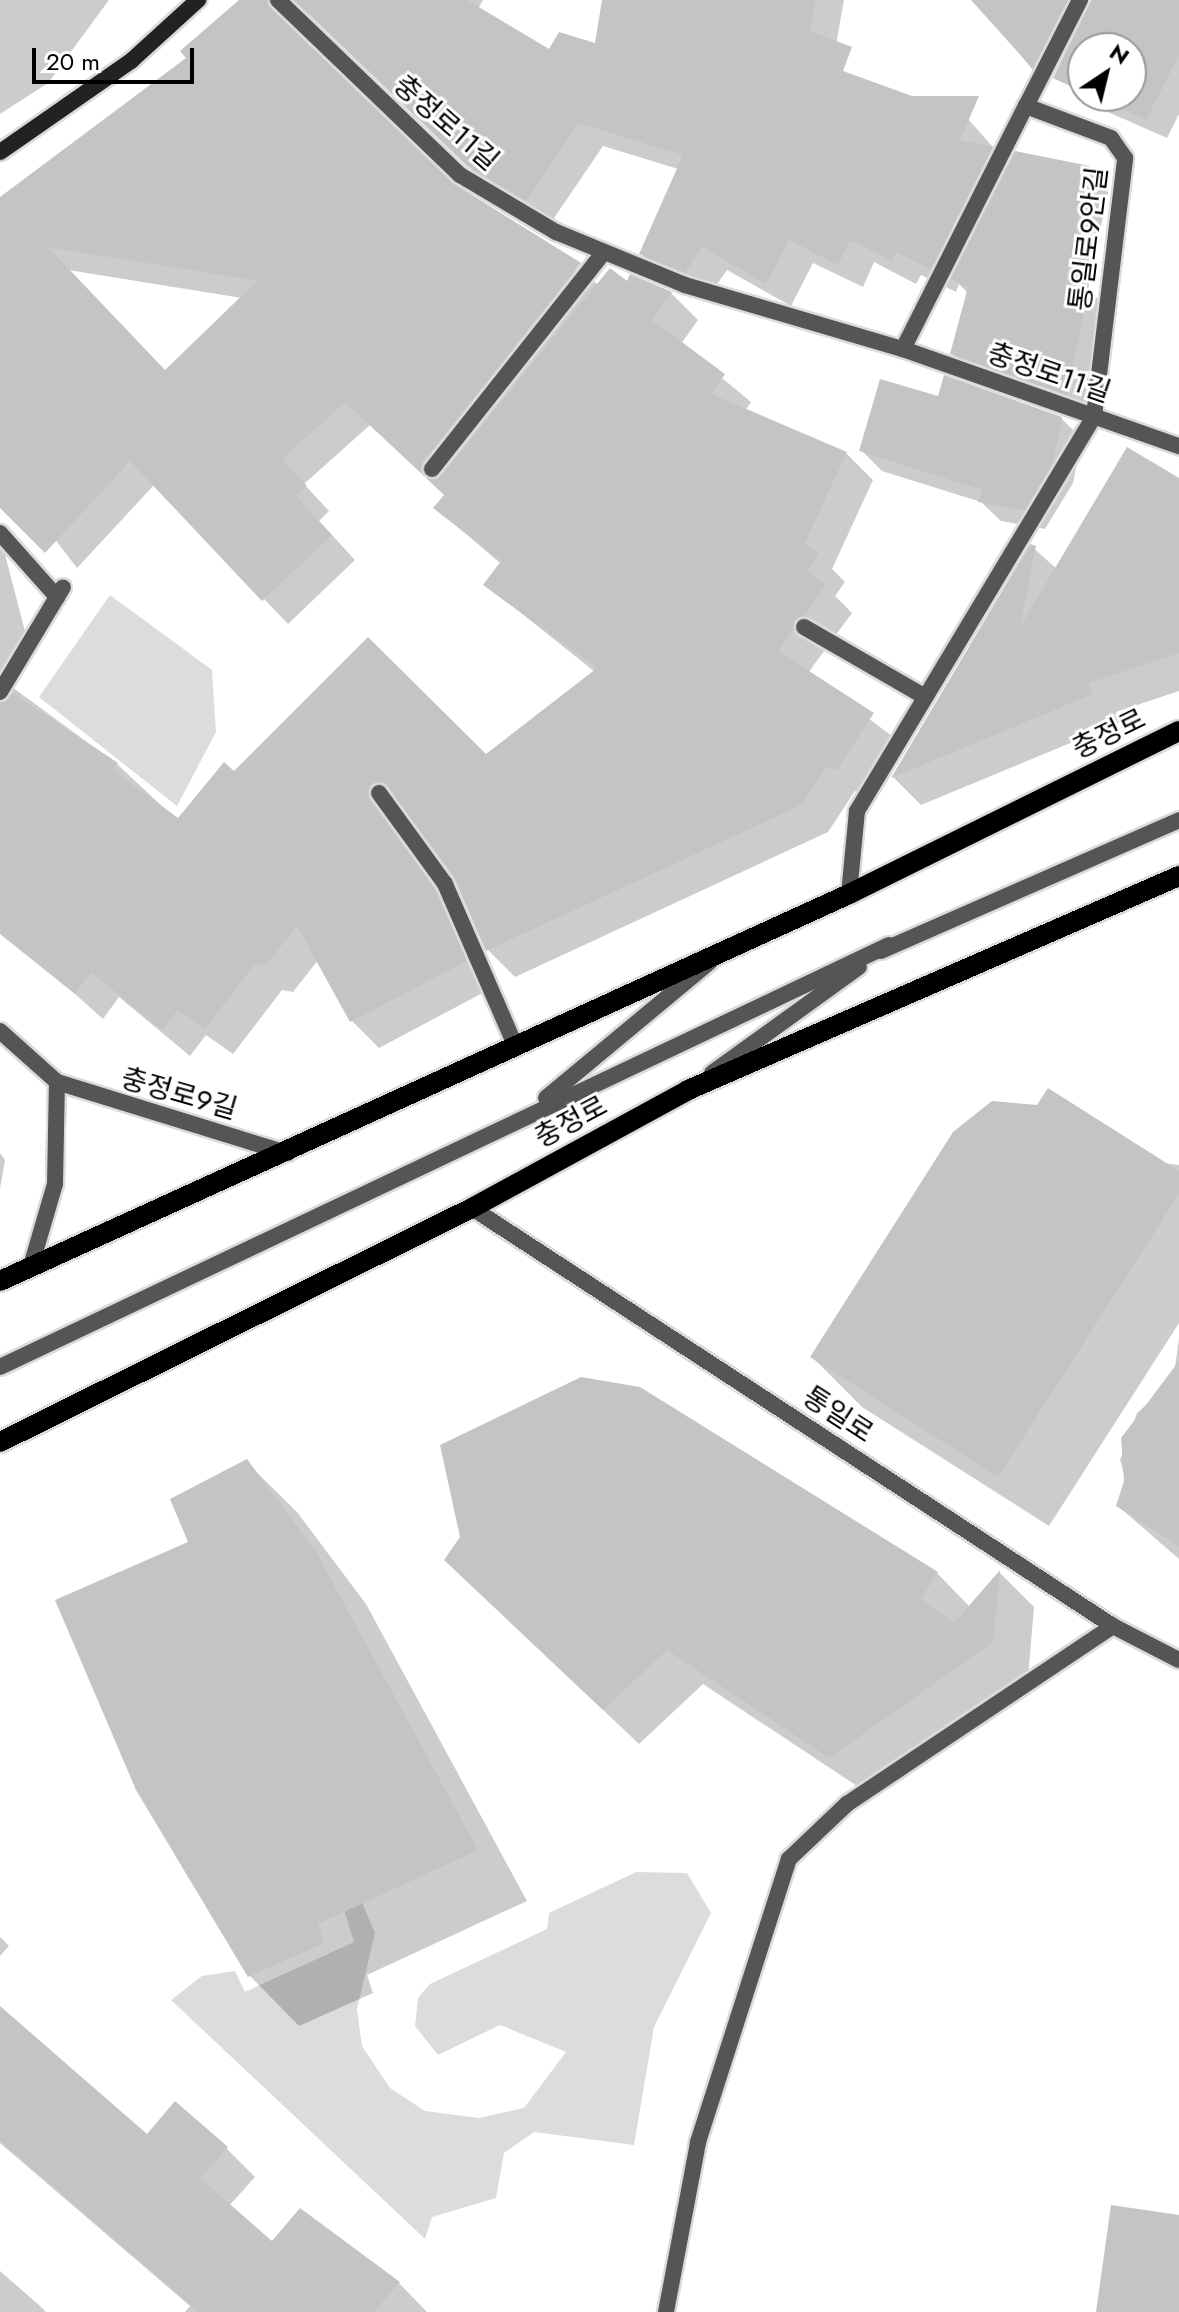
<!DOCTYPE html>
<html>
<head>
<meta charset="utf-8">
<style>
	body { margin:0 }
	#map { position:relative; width:1179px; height:2312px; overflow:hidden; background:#fff; font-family:Jost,"Noto Sans KR",sans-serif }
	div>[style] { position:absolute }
	.green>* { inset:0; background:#dcdcdc }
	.shadow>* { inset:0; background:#0003 }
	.building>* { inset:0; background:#c4c4c4 }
	.roads { filter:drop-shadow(2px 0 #dbdbdb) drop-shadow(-2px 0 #dbdbdb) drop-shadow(0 2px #dbdbdb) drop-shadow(0 -2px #dbdbdb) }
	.lane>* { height:16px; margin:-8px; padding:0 8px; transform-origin:8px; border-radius:8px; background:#555 }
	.street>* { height:16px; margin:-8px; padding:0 8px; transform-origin:8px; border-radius:8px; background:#555 }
	.secondary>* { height:16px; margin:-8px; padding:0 8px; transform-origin:8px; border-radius:8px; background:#222 }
	.primary>* { height:20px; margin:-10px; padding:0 10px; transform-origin:10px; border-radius:10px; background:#000 }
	span { translate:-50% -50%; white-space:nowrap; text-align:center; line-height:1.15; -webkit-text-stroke:6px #fff; paint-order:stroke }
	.street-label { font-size:28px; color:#000 }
	.north { position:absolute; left:1067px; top:32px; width:80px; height:80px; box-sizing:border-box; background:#fff; border:2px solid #999; border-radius:50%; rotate:35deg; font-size:22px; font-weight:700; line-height:32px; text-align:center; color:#000 }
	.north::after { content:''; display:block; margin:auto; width:28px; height:36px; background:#000; clip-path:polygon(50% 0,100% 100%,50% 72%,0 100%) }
	.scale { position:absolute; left:32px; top:48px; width:162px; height:36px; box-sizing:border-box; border:4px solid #000; border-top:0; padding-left:10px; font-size:24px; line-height:28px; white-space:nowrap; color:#000; -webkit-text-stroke:6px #fff; paint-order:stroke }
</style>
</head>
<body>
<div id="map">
	<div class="green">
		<div style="clip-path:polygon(110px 595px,212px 670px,216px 732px,177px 806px,39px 697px)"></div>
		<div style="clip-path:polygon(636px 1872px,687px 1873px,711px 1913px,654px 2027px,634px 2145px,534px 2132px,504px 2153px,496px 2198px,432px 2217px,425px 2239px,171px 2000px,202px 1976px,235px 1971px,245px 1992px,354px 1942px,343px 1907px,361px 1900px,375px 1933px,357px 2009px,362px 2046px,390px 2088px,425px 2111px,479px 2118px,524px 2108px,566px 2052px,500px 2025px,438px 2055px,415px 2026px,418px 1998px,430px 1984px,547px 1929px,549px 1913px)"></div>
	</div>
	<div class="shadow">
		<div style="clip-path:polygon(0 0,109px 0,48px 83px,0 114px)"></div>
		<div style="clip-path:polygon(evenodd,242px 0,483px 0,478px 9px,550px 52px,596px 45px,604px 0,844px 0,834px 56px,796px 54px,968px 119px,1010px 166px,1089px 168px,1109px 188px,1088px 289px,1108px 309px,1087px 414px,972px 373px,952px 353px,968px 293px,959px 284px,956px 292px,921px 275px,916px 284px,874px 262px,863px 287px,813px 263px,791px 306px,727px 270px,709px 296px,665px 278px,641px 254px,678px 169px,603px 146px,550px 224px,493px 190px,312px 15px,294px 15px,294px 33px,451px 185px,599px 285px,671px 293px,698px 320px,681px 344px,751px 402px,745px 411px,846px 453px,873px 480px,832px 569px,845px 582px,835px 596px,852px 613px,808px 673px,900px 742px,864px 797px,855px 791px,828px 832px,515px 977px,488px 950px,456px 877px,400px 810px,492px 988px,379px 1048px,352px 1021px,318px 960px,293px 992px,282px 990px,233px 1054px,206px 1035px,190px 1056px,119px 997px,103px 1019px,0 927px,0 535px,28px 643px,1px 679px,117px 764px,178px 821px,234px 774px,486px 757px,595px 672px,486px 585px,501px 564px,436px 508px,446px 495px,370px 425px,304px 484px,329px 511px,319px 521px,355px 560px,288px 624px,155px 484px,77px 568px,0 468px,0 200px,189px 58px,242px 0,68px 270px,242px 298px,165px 372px,68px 270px)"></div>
		<div style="clip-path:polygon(976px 0,1087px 0,1036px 74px)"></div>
		<div style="clip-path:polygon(1131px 0,1179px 0,1179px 114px,1167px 138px,1108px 112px,1092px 96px,1131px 96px,1131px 48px,1108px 48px)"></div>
		<div style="clip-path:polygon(940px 398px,1061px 418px,1082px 439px,1073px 483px,1045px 529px,1001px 521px,981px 502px,882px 471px,862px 451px)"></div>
		<div style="clip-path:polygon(1179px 480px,1179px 691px,1116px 712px,1121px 722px,921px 805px,893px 777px,1031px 546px,1057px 569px)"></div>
		<div style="clip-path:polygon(0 1153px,5px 1160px,0 1189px)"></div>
		<div style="clip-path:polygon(1163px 1163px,1179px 1165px,1179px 1323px,1049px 1526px,862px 1407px,812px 1357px)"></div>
		<div style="clip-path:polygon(1179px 1339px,1179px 1559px,1118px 1506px,1126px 1481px,1120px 1460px,1137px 1413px,1173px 1381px)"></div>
		<div style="clip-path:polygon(246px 1462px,297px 1512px,366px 1604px,527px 1901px,367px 1975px,373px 1993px,299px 2026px,249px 1975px,175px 1855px,58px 1601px,191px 1543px)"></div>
		<div style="clip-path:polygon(937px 1573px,970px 1607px,1000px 1573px,1034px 1607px,1028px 1678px,866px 1792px,703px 1684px,639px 1744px,482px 1595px)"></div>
		<div style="clip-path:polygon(0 1937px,9px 1946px,0 1956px)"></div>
		<div style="clip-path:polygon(0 2009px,148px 2136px,226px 2148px,255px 2177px,229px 2206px,272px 2243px,399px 2283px,427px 2312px,185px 2312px,190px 2306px,0 2143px)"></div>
		<div style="clip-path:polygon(0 2271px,39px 2305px,46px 2312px,0 2312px)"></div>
	</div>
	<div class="building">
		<div style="clip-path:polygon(evenodd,239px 0,267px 0,453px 183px,581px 263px,423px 462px,424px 476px,345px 402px,282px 459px,307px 486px,296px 496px,332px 535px,262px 601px,130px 461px,45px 553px,0 508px,0 197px,186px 58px,180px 51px,239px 0,48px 247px,257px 281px,165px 370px,48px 247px)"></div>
		<div style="clip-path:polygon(294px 0,467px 0,549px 49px,559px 32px,595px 43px,602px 0,816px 0,810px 31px,852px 47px,843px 71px,912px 96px,979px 96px,960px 140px,993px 147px,931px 269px,896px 252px,892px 261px,850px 240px,838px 265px,789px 240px,766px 284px,702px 247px,685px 273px,639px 254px,683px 155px,578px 123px,526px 201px,467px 166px)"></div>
		<div style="clip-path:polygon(971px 0,1068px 0,1033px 69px)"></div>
		<div style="clip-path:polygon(1091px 0,1179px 0,1179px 55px,1146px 120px,1093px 96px,1131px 96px,1131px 48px,1083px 48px,1083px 92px,1053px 78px)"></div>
		<div style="clip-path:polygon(1015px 151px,1090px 166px,1066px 280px,1089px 287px,1067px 395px,950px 354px,968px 287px,951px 279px)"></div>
		<div style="clip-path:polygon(610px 268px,627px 281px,630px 274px,672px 292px,652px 320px,725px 374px,711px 394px,847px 452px,805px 543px,819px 554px,807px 571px,826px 585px,778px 651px,874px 713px,836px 771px,827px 766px,801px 805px,486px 951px,454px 878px,388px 787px,373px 784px,370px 799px,435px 889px,467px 961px,350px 1022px,297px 926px,266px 965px,255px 964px,205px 1029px,178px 1010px,162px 1030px,91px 972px,75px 994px,0 934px,0 703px,12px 693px,118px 763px,113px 770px,178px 818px,224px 762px,234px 771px,368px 637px,486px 754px,597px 668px,483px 585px,501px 561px,433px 508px,444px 495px,426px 478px,441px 476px)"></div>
		<div style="clip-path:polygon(944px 375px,1062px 417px,1053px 463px,1025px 510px,978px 502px,982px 490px,859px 451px,880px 379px,938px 396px)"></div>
		<div style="clip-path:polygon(1127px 447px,1179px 478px,1179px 653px,1089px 683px,1093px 694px,891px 778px,1030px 544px,1036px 546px,1020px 627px)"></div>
		<div style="clip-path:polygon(1048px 1088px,1179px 1171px,1179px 1194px,998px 1477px,810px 1357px,953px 1132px,992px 1101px,1037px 1105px)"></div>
		<div style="clip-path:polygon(1179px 1361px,1179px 1546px,1116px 1506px,1124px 1481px,1121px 1438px)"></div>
		<div style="clip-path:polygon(581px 1377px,640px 1387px,938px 1572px,921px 1599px,954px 1623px,1000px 1570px,993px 1642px,829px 1758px,667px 1650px,603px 1710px,444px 1560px,460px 1537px,440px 1445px)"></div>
		<div style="clip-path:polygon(247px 1459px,316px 1552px,478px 1850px,318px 1924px,324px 1943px,248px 1977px,136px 1790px,55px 1600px,188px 1542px,170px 1499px)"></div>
		<div style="clip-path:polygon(0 2006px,147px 2134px,175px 2101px,228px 2147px,200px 2178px,272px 2241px,300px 2208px,400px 2282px,374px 2312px,199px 2312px,0 2141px)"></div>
		<div style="clip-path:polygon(1111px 2205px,1179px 2215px,1179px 2312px,1096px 2312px)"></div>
	</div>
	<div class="roads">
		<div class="lane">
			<div style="left:432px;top:469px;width:275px;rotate:-51.6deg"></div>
			<div style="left:0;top:533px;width:86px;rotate:48.3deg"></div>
			<div style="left:804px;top:627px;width:140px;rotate:30deg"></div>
			<div style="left:0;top:692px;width:122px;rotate:-59deg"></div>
			<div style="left:379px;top:793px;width:112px;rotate:54deg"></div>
			<div style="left:445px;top:884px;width:176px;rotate:66.5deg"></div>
			<div style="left:881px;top:951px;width:326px;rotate:-23.7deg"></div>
			<div style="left:712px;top:1073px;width:181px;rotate:-35.8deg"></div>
			<div style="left:546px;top:1098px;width:213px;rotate:-39.7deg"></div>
			<div style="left:0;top:1367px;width:984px;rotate:-25.39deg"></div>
		</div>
		<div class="street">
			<div style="left:278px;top:0;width:252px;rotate:43.9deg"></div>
			<div style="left:460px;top:175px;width:112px;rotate:30.7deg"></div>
			<div style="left:556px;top:232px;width:139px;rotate:22.3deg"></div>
			<div style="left:685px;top:285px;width:227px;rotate:16.4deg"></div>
			<div style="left:903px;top:349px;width:293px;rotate:19.4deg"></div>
			<div style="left:903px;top:349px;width:272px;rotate:-63.2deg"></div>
			<div style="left:849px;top:894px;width:83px;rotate:-84.5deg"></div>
			<div style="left:857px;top:811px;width:461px;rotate:-59deg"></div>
			<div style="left:1094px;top:416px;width:260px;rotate:-83.1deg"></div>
			<div style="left:1125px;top:158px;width:24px;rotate:-125deg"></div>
			<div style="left:1111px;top:138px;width:91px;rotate:-159.4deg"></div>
			<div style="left:1026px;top:106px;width:119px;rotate:-63deg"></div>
			<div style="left:0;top:1031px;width:76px;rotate:41.8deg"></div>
			<div style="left:57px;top:1082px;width:241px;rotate:17.2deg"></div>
			<div style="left:472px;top:1208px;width:765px;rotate:33.11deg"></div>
			<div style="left:1113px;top:1626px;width:74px;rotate:27.3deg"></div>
			<div style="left:31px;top:1266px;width:85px;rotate:-73.7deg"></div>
			<div style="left:55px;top:1184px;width:102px;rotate:-88.9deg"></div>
			<div style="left:666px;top:2312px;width:173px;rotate:-79.3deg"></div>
			<div style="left:698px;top:2142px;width:297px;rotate:-72.2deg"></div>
			<div style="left:789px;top:1859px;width:80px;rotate:-43.5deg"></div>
			<div style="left:847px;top:1804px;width:320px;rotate:-33.8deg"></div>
		</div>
		<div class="secondary">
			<div style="left:0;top:152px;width:160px;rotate:-34.8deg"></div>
			<div style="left:131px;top:61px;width:91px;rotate:-42.3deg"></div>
		</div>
		<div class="primary">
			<div style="left:0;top:1281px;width:933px;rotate:-24.5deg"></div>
			<div style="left:849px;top:894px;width:368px;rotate:-26.3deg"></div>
			<div style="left:0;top:1442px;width:527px;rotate:-26.37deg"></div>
			<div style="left:472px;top:1208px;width:246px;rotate:-28.6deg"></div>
			<div style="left:688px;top:1090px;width:536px;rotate:-23.55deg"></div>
		</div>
	</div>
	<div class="street-label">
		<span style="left:446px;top:123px;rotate:41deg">충정로11길</span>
		<span style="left:1089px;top:239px;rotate:-83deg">통일로9안길</span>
		<span style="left:1049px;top:373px;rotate:19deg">충정로11길</span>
		<span style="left:1109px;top:734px;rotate:-26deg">충정로</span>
		<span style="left:179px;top:1094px;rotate:16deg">충정로9길</span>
		<span style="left:571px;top:1122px;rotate:-28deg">충정로</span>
		<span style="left:838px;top:1415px;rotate:33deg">통일로</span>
	</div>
	<div class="north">N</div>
	<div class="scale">20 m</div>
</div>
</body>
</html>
